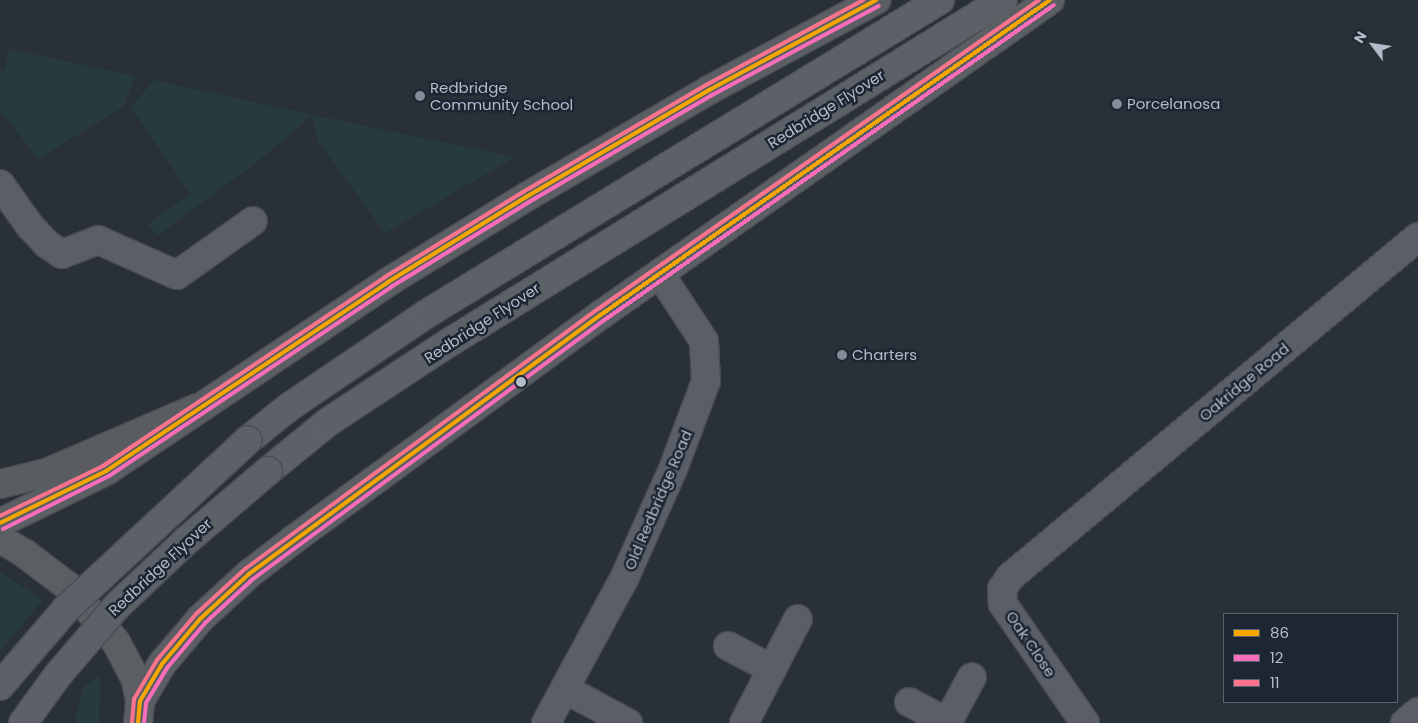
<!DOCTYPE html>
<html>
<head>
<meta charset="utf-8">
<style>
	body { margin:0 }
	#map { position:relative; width:1418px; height:723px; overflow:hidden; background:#2a3038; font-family:Poppins,sans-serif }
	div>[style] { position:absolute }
	.green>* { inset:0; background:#273a3e }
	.roads { filter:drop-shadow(1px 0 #484c53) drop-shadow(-1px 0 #484c53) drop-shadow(0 1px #484c53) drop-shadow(0 -1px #484c53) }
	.minor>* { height:28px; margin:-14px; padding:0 14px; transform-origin:14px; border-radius:14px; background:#5a5e66 }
	.primary>* { height:28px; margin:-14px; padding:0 14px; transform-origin:14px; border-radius:14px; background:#5c6168 }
	.trunk>* { height:28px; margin:-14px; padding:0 14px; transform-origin:14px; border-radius:14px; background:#5b5f64 }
	.motorway>* { height:28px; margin:-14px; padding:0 14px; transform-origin:14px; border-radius:14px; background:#5a5d60 }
	.bridges { filter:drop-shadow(1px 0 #484c55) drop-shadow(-1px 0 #484c55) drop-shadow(0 1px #484c55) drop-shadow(0 -1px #484c55) }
	.primary-bridge>* { height:28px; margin:-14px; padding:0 14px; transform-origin:14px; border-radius:14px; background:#5c6168 }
	.bus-1>* { height:4px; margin:-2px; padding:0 2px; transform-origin:2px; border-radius:2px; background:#f7a600 }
	.bus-2>* { height:4px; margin:-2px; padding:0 2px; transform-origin:2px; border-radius:2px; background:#fb6dba }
	.bus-3>* { height:4px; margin:-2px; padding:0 2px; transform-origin:2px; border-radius:2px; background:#fc738d }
	.dots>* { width:14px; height:14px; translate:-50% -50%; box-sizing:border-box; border:2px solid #1d2633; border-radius:50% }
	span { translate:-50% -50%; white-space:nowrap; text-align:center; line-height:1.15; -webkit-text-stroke:5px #1d2633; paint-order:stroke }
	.poi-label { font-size:15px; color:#b4bcc9 }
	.left { translate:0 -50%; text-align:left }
	.street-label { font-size:15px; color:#b4bcc9 }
	.legend { position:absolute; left:1223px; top:613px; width:175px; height:90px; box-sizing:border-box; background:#1d2633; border:1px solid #59626f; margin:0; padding:6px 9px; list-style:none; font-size:15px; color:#b4bcc9 }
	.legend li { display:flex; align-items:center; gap:10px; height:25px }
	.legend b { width:25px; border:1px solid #59626f }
	.north { position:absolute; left:1348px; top:20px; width:50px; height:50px; -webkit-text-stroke:4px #1d2633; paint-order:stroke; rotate:301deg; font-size:14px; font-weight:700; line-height:20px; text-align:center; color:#b4bcc9 }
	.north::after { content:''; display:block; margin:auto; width:18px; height:22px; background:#b4bcc9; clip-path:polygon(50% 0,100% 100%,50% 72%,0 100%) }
</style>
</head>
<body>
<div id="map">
	<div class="green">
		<div style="clip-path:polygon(9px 49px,136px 76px,123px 107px,38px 159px,0 110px,0 70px,5px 71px)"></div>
		<div style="clip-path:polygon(154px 80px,313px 115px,515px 157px,385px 233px,317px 140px,312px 116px,253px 165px,157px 236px,148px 224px,190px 194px,131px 107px)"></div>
		<div style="clip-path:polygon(0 572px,43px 599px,0 652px)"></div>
		<div style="clip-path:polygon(100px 675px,99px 723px,75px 723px,84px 686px)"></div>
	</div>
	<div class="roads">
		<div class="minor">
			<div style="left:0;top:184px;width:52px;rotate:54.5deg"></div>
			<div style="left:30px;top:226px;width:25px;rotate:47deg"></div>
			<div style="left:47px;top:244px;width:18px;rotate:34deg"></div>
			<div style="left:62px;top:254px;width:39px;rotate:-21deg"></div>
			<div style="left:98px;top:240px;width:86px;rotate:23.9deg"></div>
			<div style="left:177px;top:275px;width:93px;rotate:-35.4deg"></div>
			<div style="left:728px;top:646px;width:50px;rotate:27.6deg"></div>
			<div style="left:565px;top:689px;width:72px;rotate:28.4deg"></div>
			<div style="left:909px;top:702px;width:43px;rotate:27.8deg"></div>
			<div style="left:546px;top:723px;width:164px;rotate:-61.6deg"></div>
			<div style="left:624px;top:579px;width:120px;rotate:-66deg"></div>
			<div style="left:673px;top:469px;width:94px;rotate:-69.4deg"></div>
			<div style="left:706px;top:381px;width:40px;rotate:-92.9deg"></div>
			<div style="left:704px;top:341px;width:80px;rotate:-123.3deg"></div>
			<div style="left:744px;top:723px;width:117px;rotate:-62.6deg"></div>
			<div style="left:947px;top:723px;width:52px;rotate:-61.5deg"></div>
			<div style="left:1085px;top:723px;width:145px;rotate:-124.6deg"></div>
			<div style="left:1003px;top:604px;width:15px;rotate:-94deg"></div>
			<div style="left:1002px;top:589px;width:14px;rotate:-56deg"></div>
			<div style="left:1010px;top:577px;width:531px;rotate:-39.81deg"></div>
			<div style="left:1405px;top:723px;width:17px;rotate:-40deg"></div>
		</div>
		<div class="primary">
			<div style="left:248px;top:440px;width:53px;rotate:-38.8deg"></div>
			<div style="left:289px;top:407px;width:168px;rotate:-34.1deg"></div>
			<div style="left:428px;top:313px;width:600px;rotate:-31.44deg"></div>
			<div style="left:268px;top:471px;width:77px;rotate:-39.2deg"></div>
			<div style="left:328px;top:422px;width:146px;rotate:-33.3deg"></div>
			<div style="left:450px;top:342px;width:650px;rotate:-31.73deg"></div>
		</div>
		<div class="trunk">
			<div style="left:0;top:523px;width:118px;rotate:-26.1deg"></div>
			<div style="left:106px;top:471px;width:339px;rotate:-33.8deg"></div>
			<div style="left:388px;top:282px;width:162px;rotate:-31.6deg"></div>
			<div style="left:526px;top:197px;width:212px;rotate:-30.3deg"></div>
			<div style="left:709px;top:90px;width:190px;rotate:-28.3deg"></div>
			<div style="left:0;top:539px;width:28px;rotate:30deg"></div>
			<div style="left:24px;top:553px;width:56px;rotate:37.1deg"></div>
			<div style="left:69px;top:587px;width:72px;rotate:49.5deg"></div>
			<div style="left:116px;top:642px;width:40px;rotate:62deg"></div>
			<div style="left:135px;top:677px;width:25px;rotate:78deg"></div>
			<div style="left:140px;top:701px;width:22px;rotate:95deg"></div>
			<div style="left:140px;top:701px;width:43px;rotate:-59.3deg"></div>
			<div style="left:162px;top:664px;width:59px;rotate:-49.8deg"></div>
			<div style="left:200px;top:619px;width:67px;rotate:-42.6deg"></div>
			<div style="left:249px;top:574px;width:56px;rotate:-37.7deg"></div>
			<div style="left:293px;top:540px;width:383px;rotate:-36.2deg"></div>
			<div style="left:602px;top:314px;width:547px;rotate:-35.03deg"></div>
		</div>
		<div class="motorway">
			<div style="left:0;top:484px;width:47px;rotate:-13.4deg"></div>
			<div style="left:46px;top:473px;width:164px;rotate:-23.3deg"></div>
		</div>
	</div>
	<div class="bridges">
		<div class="primary-bridge">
			<div style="left:0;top:686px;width:101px;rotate:-49.4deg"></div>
			<div style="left:66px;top:609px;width:248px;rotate:-42.9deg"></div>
			<div style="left:23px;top:723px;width:59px;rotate:-53.9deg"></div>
			<div style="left:58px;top:675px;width:91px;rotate:-49.5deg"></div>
			<div style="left:117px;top:606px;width:95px;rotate:-43.3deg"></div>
			<div style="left:186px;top:541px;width:108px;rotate:-40.5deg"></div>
		</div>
	</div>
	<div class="bus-1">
		<div style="left:0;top:523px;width:118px;rotate:-26.1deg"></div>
		<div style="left:106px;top:471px;width:339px;rotate:-33.8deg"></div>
		<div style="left:388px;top:282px;width:162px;rotate:-31.6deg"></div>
		<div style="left:526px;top:197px;width:212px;rotate:-30.3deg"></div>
		<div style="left:709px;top:90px;width:190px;rotate:-28.3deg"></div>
		<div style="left:138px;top:723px;width:22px;rotate:-85deg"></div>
		<div style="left:140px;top:701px;width:43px;rotate:-59.3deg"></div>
		<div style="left:162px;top:664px;width:59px;rotate:-49.8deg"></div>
		<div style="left:200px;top:619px;width:67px;rotate:-42.6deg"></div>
		<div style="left:249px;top:574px;width:438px;rotate:-36.4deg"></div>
		<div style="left:602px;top:314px;width:547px;rotate:-35.03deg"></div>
	</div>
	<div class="bus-2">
		<div style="left:3px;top:529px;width:119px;rotate:-26.6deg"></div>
		<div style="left:109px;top:476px;width:339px;rotate:-33.8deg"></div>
		<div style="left:391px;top:287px;width:162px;rotate:-31.6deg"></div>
		<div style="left:529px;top:202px;width:212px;rotate:-30.3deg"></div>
		<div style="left:712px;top:95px;width:189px;rotate:-28.1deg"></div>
		<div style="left:144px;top:723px;width:20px;rotate:-84deg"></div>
		<div style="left:146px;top:703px;width:41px;rotate:-59deg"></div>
		<div style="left:167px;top:668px;width:59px;rotate:-49.8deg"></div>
		<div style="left:205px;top:623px;width:65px;rotate:-42.5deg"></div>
		<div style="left:253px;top:579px;width:438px;rotate:-36.4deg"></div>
		<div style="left:606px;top:319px;width:547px;rotate:-35.03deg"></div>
	</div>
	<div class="bus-3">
		<div style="left:0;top:516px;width:114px;rotate:-25.9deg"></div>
		<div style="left:103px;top:466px;width:339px;rotate:-33.8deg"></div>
		<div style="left:385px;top:277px;width:162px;rotate:-31.6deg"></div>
		<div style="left:523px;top:192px;width:212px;rotate:-30.3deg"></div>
		<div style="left:706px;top:85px;width:179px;rotate:-28.4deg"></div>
		<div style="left:132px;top:722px;width:23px;rotate:-85deg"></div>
		<div style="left:134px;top:699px;width:45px;rotate:-59.5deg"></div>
		<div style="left:157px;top:660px;width:60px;rotate:-49.7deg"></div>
		<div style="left:196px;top:614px;width:67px;rotate:-42.6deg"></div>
		<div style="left:245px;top:569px;width:438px;rotate:-36.4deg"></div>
		<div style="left:598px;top:309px;width:538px;rotate:-35.02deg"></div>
	</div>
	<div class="dots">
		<div style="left:420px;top:96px;background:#848b96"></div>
		<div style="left:1117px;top:104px;background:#848b96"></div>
		<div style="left:842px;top:355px;background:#848b96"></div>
		<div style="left:521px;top:382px;background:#b4bcc9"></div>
	</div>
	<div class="poi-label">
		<span class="left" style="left:430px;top:96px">Redbridge<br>Community School</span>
		<span class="left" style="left:1127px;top:104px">Porcelanosa</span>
		<span class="left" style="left:852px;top:355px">Charters</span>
	</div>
	<div class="street-label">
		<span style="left:826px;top:109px;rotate:-32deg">Redbridge Flyover</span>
		<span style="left:482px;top:323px;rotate:-33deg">Redbridge Flyover</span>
		<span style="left:1244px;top:382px;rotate:-40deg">Oakridge Road</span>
		<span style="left:658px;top:500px;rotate:-67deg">Old Redbridge Road</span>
		<span style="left:160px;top:567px;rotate:-43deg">Redbridge Flyover</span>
		<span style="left:1031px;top:644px;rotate:56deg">Oak Close</span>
	</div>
	<ul class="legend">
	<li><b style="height:6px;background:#f7a600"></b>86</li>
	<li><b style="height:6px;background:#fb6dba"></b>12</li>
	<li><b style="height:6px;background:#fc738d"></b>11</li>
	</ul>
	<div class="north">N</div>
</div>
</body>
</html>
